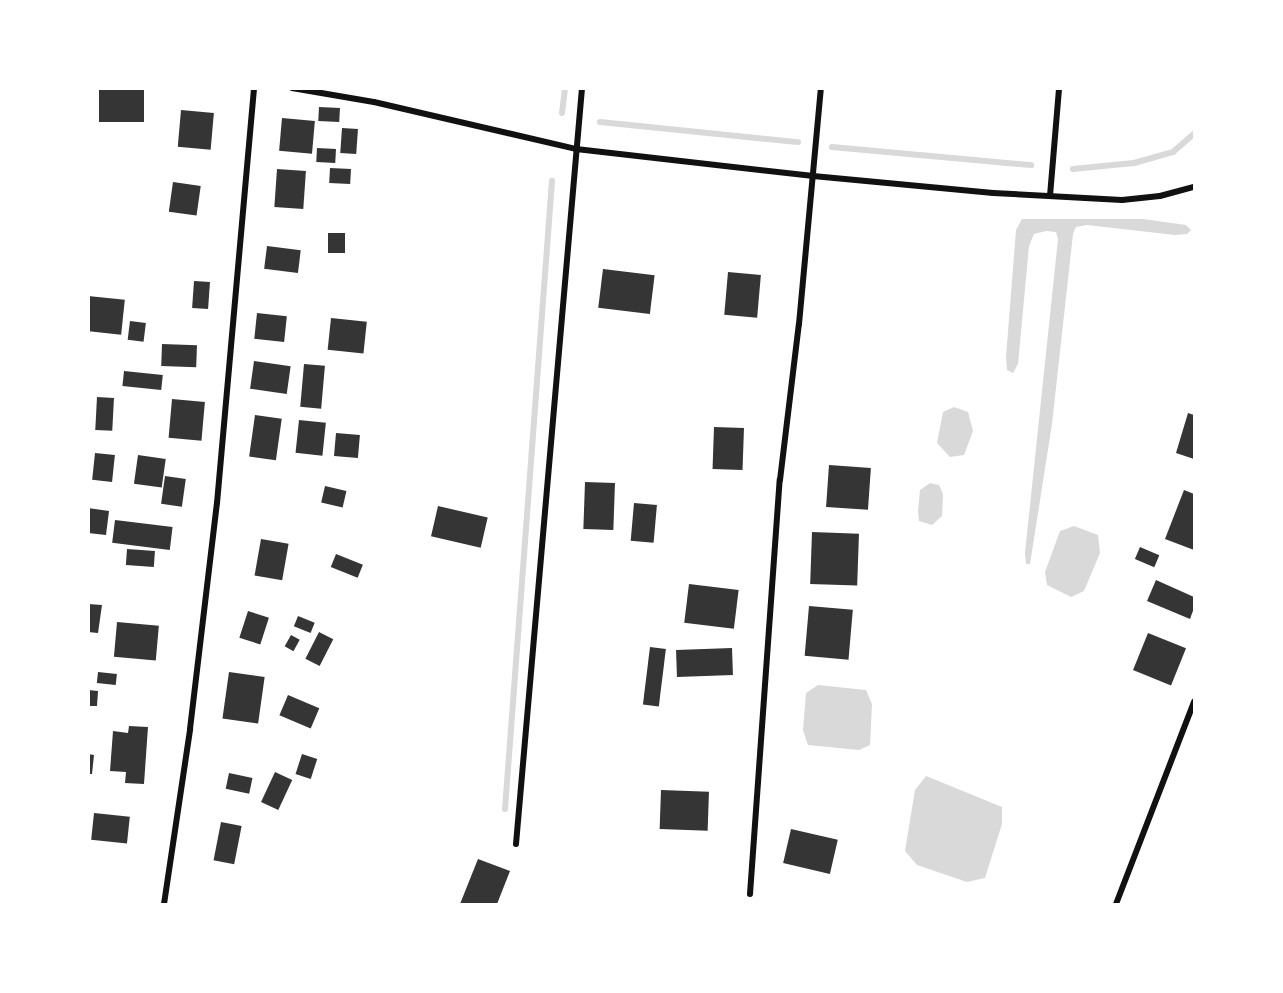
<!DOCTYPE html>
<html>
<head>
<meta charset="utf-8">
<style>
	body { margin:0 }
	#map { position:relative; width:1283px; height:993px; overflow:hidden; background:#fff; font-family:"Fira Sans Condensed",sans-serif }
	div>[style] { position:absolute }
	.water>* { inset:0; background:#d9d9d9 }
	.stream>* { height:6px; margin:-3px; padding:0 3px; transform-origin:3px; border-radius:3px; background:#d9d9d9 }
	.building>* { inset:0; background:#353535; transform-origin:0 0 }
	.minor>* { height:6px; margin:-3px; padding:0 3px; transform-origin:3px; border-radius:3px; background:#111 }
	span { translate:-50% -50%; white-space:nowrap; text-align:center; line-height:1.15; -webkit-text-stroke:4.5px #fff; paint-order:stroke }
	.frame { position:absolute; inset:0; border:90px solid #fff; pointer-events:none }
</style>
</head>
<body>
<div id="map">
	<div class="water">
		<div style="clip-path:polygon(1022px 219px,1143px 219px,1186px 225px,1191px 230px,1187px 234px,1175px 235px,1087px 225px,1076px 227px,1073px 234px,1052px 424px,1030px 564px,1026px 564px,1025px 553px,1058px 239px,1056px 232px,1046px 231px,1034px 234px,1029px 246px,1018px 364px,1013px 373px,1007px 370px,1006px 357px,1016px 230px)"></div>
		<div style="clip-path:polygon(954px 407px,968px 412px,973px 431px,964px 455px,950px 457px,937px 443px,943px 412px)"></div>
		<div style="clip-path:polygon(930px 483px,939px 485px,943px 494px,942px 516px,932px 525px,919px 521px,918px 511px,920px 490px)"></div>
		<div style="clip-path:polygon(1074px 526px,1098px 535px,1100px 553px,1084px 591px,1071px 597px,1047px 585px,1045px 572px,1060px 531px)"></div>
		<div style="clip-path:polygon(818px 685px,866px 690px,872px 704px,870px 745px,859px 750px,808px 745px,803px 730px,806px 693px)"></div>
		<div style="clip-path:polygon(926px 776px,1002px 807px,1002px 824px,985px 878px,967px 882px,917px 865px,905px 851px,915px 790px)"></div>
	</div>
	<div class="stream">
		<div style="left:562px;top:113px;width:25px;rotate:-83deg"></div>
		<div style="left:600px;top:122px;width:199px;rotate:5.8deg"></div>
		<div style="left:832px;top:147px;width:200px;rotate:5.2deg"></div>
		<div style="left:1073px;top:169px;width:61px;rotate:-5.6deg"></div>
		<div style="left:1134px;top:163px;width:41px;rotate:-15.8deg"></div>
		<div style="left:1173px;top:152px;width:28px;rotate:-41deg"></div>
		<div style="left:505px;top:809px;width:630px;rotate:-85.72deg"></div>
	</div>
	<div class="building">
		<div style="left:99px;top:88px;width:45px;height:34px"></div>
		<div style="left:319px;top:107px;width:21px;height:14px;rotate:3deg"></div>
		<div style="left:181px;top:110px;width:33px;height:37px;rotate:5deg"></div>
		<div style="left:282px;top:118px;width:33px;height:33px;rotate:5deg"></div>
		<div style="left:342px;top:128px;width:16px;height:25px;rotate:4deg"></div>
		<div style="left:317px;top:148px;width:19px;height:14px;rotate:3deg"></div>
		<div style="left:330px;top:168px;width:21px;height:15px;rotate:3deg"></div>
		<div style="left:277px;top:169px;width:29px;height:38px;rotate:4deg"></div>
		<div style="left:173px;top:182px;width:28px;height:30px;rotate:8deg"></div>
		<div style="left:328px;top:233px;width:17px;height:20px"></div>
		<div style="left:267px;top:246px;width:34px;height:23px;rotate:7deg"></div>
		<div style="left:603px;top:269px;width:52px;height:39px;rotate:7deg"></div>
		<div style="left:728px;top:272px;width:33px;height:43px;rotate:5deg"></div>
		<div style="left:194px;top:281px;width:16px;height:27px;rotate:4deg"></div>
		<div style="left:88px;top:296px;width:37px;height:35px;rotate:6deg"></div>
		<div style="left:257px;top:313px;width:30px;height:26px;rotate:6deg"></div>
		<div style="left:331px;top:318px;width:36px;height:32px;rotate:6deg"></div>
		<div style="left:130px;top:321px;width:16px;height:19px;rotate:7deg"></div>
		<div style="left:162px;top:344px;width:35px;height:22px;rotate:2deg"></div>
		<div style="left:254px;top:361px;width:37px;height:28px;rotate:8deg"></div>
		<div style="left:304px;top:364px;width:21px;height:43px;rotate:5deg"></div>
		<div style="left:124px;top:371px;width:39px;height:15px;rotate:6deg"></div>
		<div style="left:97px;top:397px;width:17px;height:33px;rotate:3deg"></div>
		<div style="left:172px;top:399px;width:33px;height:39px;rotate:5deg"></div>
		<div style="clip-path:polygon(1188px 413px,1194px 415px,1194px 459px,1176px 453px)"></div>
		<div style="left:255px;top:415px;width:27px;height:42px;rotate:8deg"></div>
		<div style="left:299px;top:420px;width:27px;height:33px;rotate:6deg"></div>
		<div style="left:714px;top:427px;width:30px;height:42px;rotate:2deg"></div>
		<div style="left:336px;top:433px;width:24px;height:23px;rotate:5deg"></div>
		<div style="left:95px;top:453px;width:20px;height:27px;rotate:6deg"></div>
		<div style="left:138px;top:455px;width:28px;height:29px;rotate:8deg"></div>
		<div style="left:829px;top:465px;width:42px;height:42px;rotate:4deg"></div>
		<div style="left:165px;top:476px;width:21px;height:28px;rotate:8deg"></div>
		<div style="left:585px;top:482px;width:30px;height:47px;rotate:2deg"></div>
		<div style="left:325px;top:486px;width:22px;height:17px;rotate:13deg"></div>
		<div style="clip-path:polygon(1184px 490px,1194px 494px,1194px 550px,1165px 539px)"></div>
		<div style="left:634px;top:503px;width:23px;height:38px;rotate:5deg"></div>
		<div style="left:438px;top:506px;width:51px;height:31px;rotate:13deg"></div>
		<div style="clip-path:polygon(88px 508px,109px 511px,106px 535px,88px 533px)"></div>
		<div style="left:115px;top:520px;width:58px;height:23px;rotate:7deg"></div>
		<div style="left:812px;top:532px;width:47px;height:52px;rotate:2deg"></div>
		<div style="left:261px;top:539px;width:28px;height:37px;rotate:10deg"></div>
		<div style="left:1140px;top:547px;width:21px;height:13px;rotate:23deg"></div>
		<div style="left:127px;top:549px;width:28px;height:16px;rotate:4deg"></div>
		<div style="left:336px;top:554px;width:29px;height:14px;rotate:22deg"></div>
		<div style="clip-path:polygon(1156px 580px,1194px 597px,1194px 608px,1190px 619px,1147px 601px)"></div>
		<div style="left:689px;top:584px;width:50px;height:39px;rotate:7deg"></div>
		<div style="clip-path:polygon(88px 604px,102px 605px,98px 633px,88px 632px)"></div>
		<div style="left:809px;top:606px;width:44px;height:50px;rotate:5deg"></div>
		<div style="left:248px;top:611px;width:22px;height:28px;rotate:18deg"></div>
		<div style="left:298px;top:616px;width:18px;height:11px;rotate:22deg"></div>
		<div style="left:117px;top:622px;width:42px;height:35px;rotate:5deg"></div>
		<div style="left:319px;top:632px;width:16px;height:30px;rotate:27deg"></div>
		<div style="left:1148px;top:633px;width:41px;height:40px;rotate:22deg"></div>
		<div style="left:291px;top:635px;width:10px;height:13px;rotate:29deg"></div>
		<div style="left:650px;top:647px;width:16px;height:58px;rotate:7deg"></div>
		<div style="left:732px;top:648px;width:27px;height:56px;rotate:88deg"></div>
		<div style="left:98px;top:672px;width:19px;height:11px;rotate:6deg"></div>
		<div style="left:229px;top:672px;width:36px;height:47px;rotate:8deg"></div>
		<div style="clip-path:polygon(88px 690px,98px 691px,97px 706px,88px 706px)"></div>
		<div style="left:288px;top:695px;width:34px;height:22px;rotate:23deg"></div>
		<div style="clip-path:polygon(129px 726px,148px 727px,144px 784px,125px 783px,126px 772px,110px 771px,113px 731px,128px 733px)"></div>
		<div style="clip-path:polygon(88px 754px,94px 755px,92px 774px,88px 774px)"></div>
		<div style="left:302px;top:754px;width:16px;height:21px;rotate:18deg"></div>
		<div style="left:275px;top:772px;width:19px;height:33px;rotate:25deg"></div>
		<div style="left:229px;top:773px;width:24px;height:16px;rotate:12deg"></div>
		<div style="left:661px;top:790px;width:48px;height:39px;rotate:2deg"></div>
		<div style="left:94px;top:813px;width:36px;height:27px;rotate:6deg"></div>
		<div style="left:221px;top:822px;width:21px;height:39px;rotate:11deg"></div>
		<div style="left:791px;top:829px;width:48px;height:35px;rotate:13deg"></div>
		<div style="clip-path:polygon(478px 859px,510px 871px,497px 904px,460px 904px)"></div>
	</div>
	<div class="minor">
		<div style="left:292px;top:88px;width:83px;rotate:9.7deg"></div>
		<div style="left:374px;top:102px;width:207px;rotate:13.1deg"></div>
		<div style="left:576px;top:149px;width:239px;rotate:6.5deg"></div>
		<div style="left:813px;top:176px;width:181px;rotate:5.4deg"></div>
		<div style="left:993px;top:193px;width:129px;rotate:3.1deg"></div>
		<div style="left:1122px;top:200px;width:38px;rotate:-6deg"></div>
		<div style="left:1160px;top:196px;width:35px;rotate:-15deg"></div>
		<div style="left:1050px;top:196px;width:108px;rotate:-85.2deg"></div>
		<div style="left:516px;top:844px;width:759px;rotate:-85.01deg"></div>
		<div style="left:750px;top:894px;width:415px;rotate:-85.9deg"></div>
		<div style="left:780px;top:480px;width:157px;rotate:-83.1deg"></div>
		<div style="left:799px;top:324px;width:237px;rotate:-84.7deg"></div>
		<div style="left:164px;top:904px;width:177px;rotate:-81.5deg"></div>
		<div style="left:190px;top:729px;width:228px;rotate:-83.2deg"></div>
		<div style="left:217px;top:503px;width:417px;rotate:-84.9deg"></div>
		<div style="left:1116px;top:904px;width:217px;rotate:-68.9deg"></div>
	</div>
	<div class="frame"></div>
</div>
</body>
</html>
